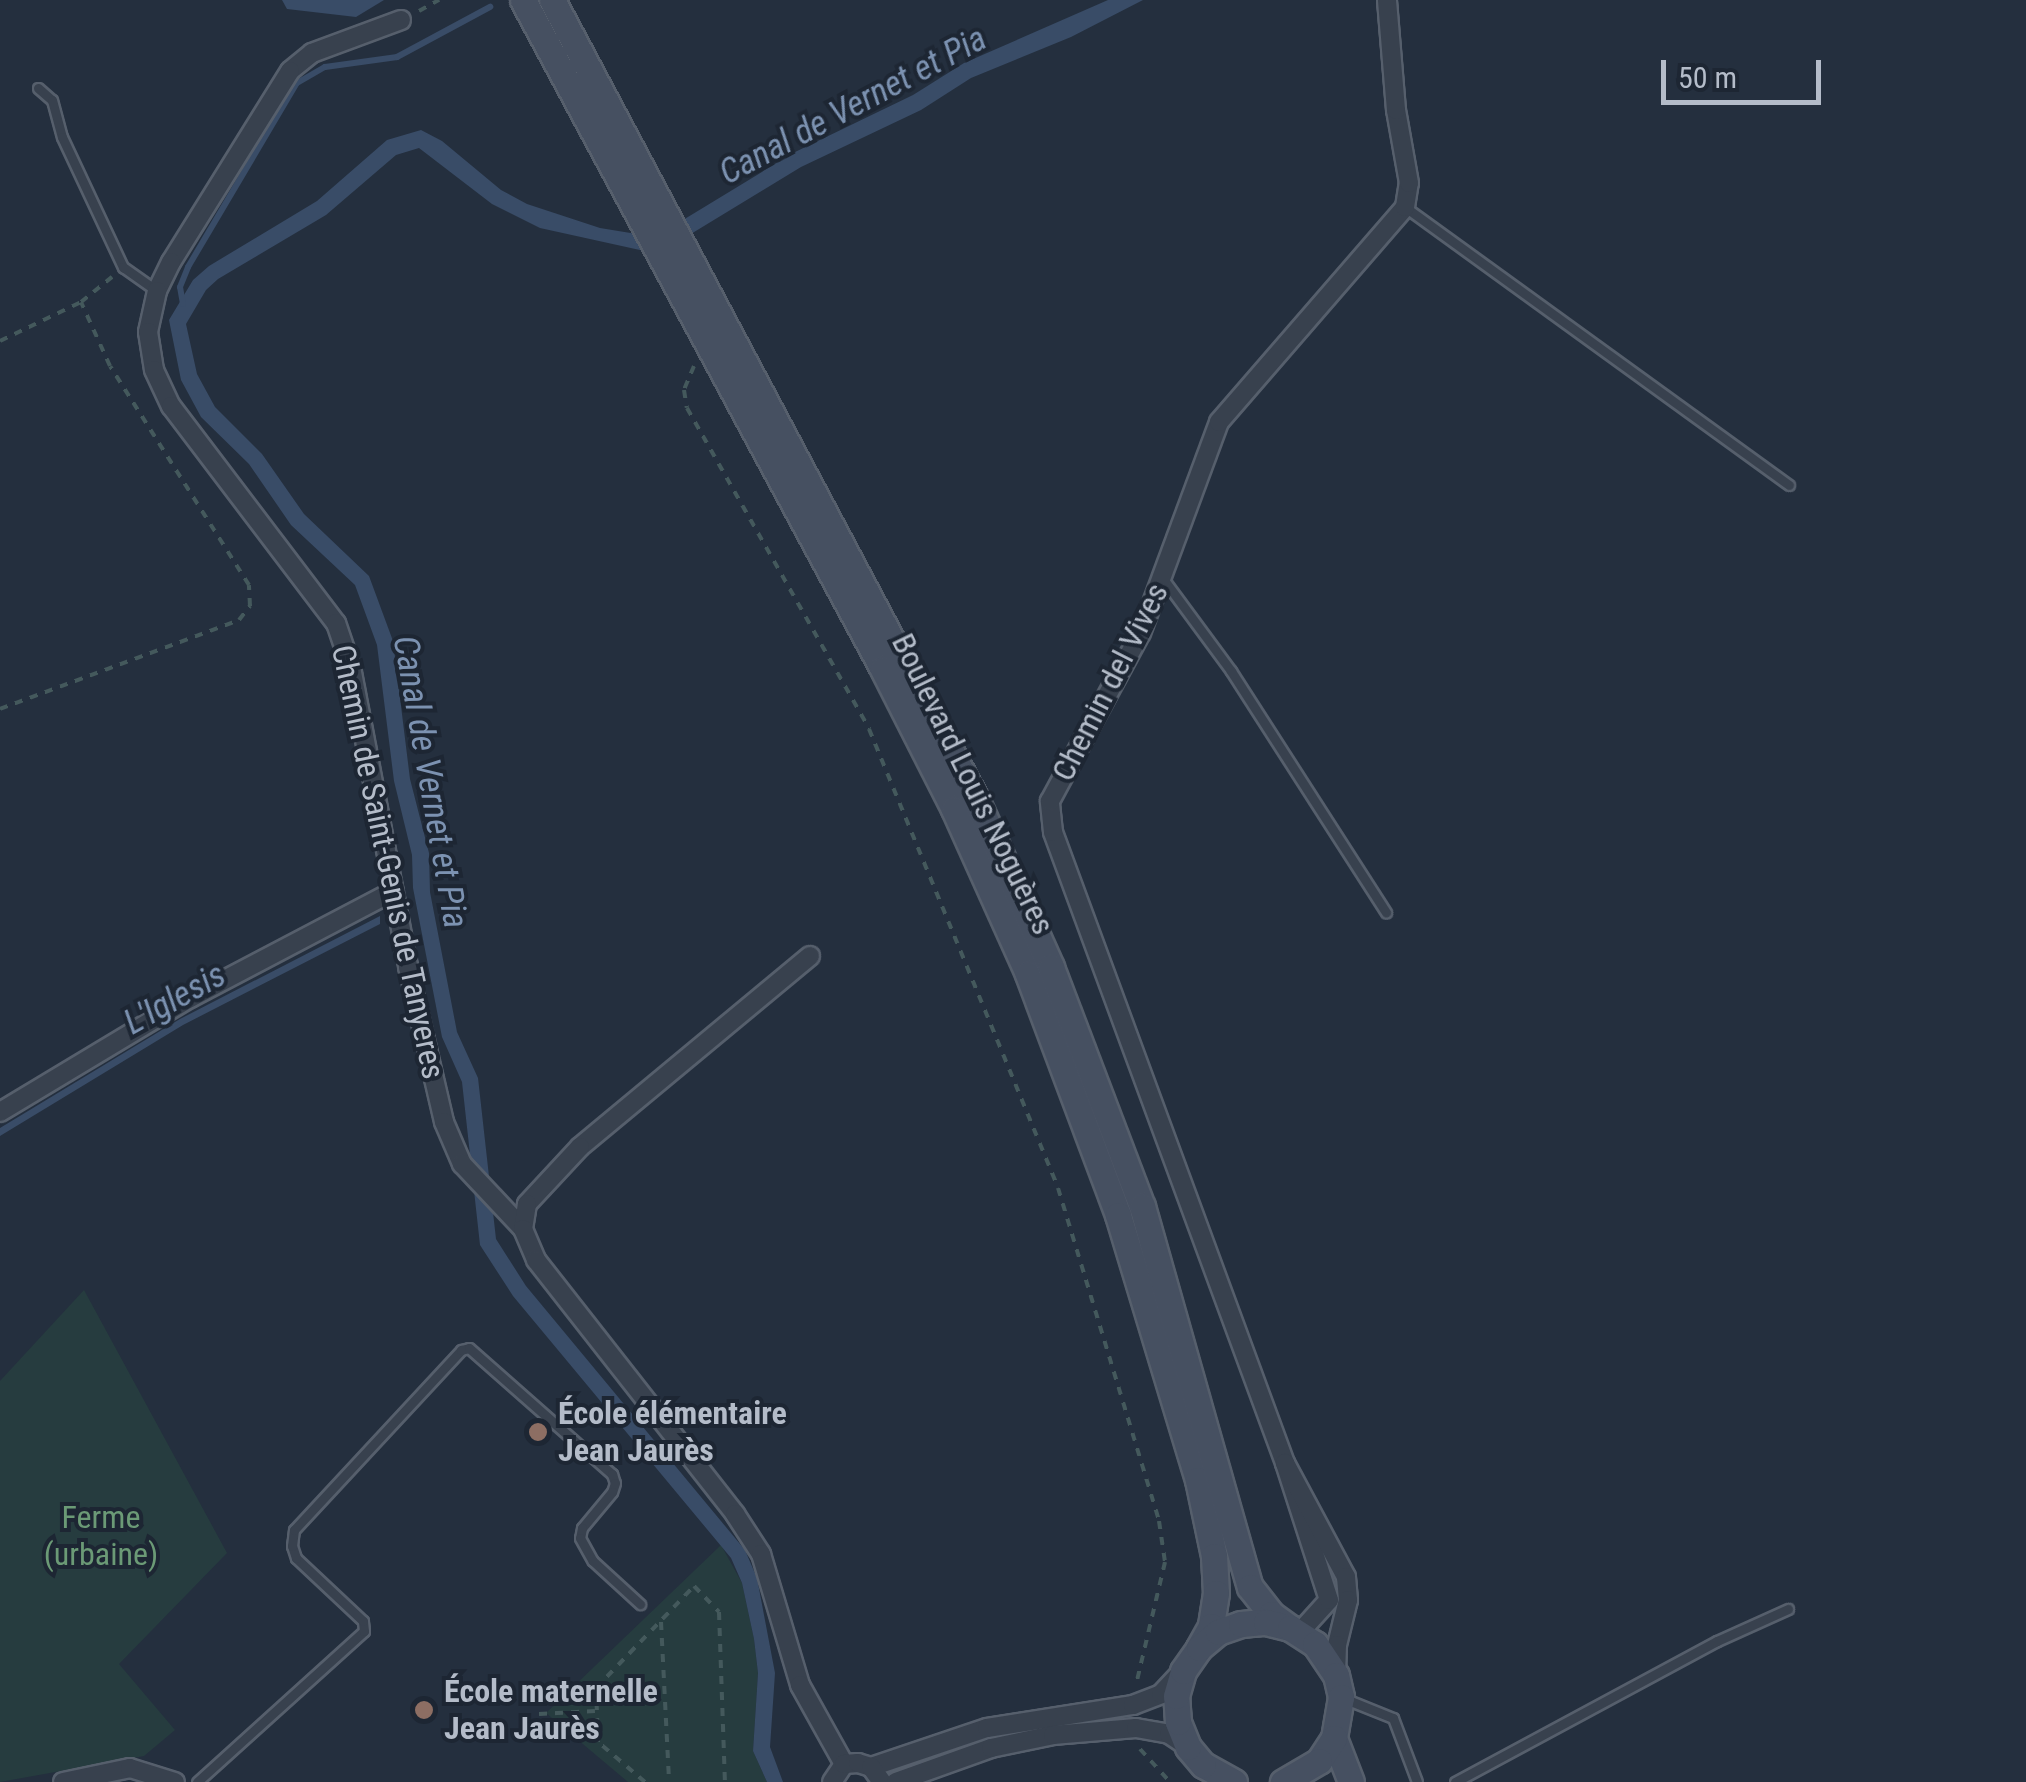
<!DOCTYPE html>
<html>
<head>
<meta charset="utf-8">
<style>
	body { margin:0 }
	#map { position:relative; width:2026px; height:1782px; overflow:hidden; background:#242f3e; font-family:"Roboto Condensed",sans-serif }
	div>[style] { position:absolute }
	.green>* { inset:0; background:#263c3f }
	.water>* { inset:0; background:#394c67 }
	.stream>* { height:6px; margin:-3px; padding:0 3px; transform-origin:3px; border-radius:3px; background:#394c67 }
	.path>* { height:4px; margin-top:-2px; transform-origin:0; background:repeating-linear-gradient(90deg,#44595c 0 8px,transparent 0 16px) }
	.roads { filter:drop-shadow(2px 0 #565f6c) drop-shadow(-2px 0 #565f6c) drop-shadow(0 2px #565f6c) drop-shadow(0 -2px #565f6c) }
	.lane>* { height:9px; margin:-4.5px; padding:0 4.5px; transform-origin:4.5px; border-radius:4.5px; background:#38414e }
	.street>* { height:18px; margin:-9px; padding:0 9px; transform-origin:9px; border-radius:9px; background:#38414e }
	.secondary>* { height:25px; margin:-12.5px; padding:0 12.5px; transform-origin:12.5px; border-radius:12.5px; background:#465061 }
	.dots>* { width:28px; height:28px; translate:-50% -50%; box-sizing:border-box; border:5px solid #1d2633; border-radius:50% }
	span { translate:-50% -50%; white-space:nowrap; text-align:center; line-height:1.15; -webkit-text-stroke:8px #1d2633; paint-order:stroke }
	.street-label { font-size:32px; color:#b4bcc9 }
	.poi-label { font-size:32px; color:#b4bcc9; font-weight:700 }
	.left { translate:0 -50%; text-align:left }
	.park-label { font-size:32px; color:#6b9a76 }
	.water-label { font-size:35px; color:#7c92b1; font-style:italic }
	.scale { position:absolute; left:1661px; top:60px; width:160px; height:45px; box-sizing:border-box; border:5px solid #b4bcc9; border-top:0; padding-left:12px; font-size:30px; line-height:35px; white-space:nowrap; color:#b4bcc9; -webkit-text-stroke:8px #1d2633; paint-order:stroke }
</style>
</head>
<body>
<div id="map">
	<div class="green">
		<div style="clip-path:polygon(84px 1290px,227px 1553px,119px 1664px,175px 1730px,144px 1756px,0 1782px,0 1381px)"></div>
		<div style="clip-path:polygon(721px 1545px,742px 1583px,754px 1639px,758px 1673px,753px 1751px,767px 1782px,628px 1782px,546px 1713px)"></div>
	</div>
	<div class="water">
		<div style="clip-path:polygon(282px 0,384px 0,356px 17px,287px 9px)"></div>
		<div style="clip-path:polygon(1108px 0,1143px 0,1071px 37px,971px 78px,921px 110px,801px 167px,658px 254px,540px 228px,492px 204px,419px 148px,396px 155px,326px 215px,218px 279px,206px 290px,186px 324px,197px 374px,215px 407px,262px 454px,304px 514px,369px 576px,393px 641px,410px 779px,429px 853px,430px 892px,457px 1032px,478px 1078px,496px 1239px,526px 1286px,745px 1550px,757px 1578px,775px 1673px,770px 1747px,783px 1782px,767px 1782px,753px 1751px,758px 1673px,754px 1639px,742px 1583px,731px 1558px,513px 1296px,480px 1245px,462px 1082px,442px 1037px,413px 888px,412px 855px,394px 781px,377px 645px,355px 585px,291px 525px,249px 464px,201px 417px,181px 380px,169px 320px,193px 280px,209px 266px,317px 201px,387px 140px,421px 130px,442px 141px,501px 190px,527px 204px,600px 228px,655px 237px,793px 153px,913px 95px,964px 63px)"></div>
		<div style="clip-path:polygon(380px 916px,380px 924px,183px 1025px,0 1136px,0 1128px,180px 1019px)"></div>
	</div>
	<div class="stream">
		<div style="left:183px;top:304px;width:17px;rotate:-100deg"></div>
		<div style="left:180px;top:287px;width:22px;rotate:-68deg"></div>
		<div style="left:188px;top:267px;width:214px;rotate:-59.4deg"></div>
		<div style="left:297px;top:83px;width:32px;rotate:-30deg"></div>
		<div style="left:325px;top:67px;width:73px;rotate:-7.9deg"></div>
		<div style="left:397px;top:57px;width:106px;rotate:-28.3deg"></div>
	</div>
	<div class="path">
		<div style="left:419px;top:11px;width:23px;rotate:-29deg"></div>
		<div style="left:0;top:341px;width:90px;rotate:-25.7deg"></div>
		<div style="left:81px;top:302px;width:40px;rotate:-39deg"></div>
		<div style="left:694px;top:366px;width:26px;rotate:113deg"></div>
		<div style="left:684px;top:390px;width:18px;rotate:81deg"></div>
		<div style="left:687px;top:408px;width:369px;rotate:60.4deg"></div>
		<div style="left:869px;top:729px;width:496px;rotate:67.6deg"></div>
		<div style="left:1058px;top:1188px;width:348px;rotate:73.1deg"></div>
		<div style="left:1159px;top:1521px;width:41px;rotate:81.7deg"></div>
		<div style="left:1165px;top:1562px;width:126px;rotate:103.3deg"></div>
		<div style="left:0;top:709px;width:255px;rotate:-20.4deg"></div>
		<div style="left:239px;top:620px;width:18px;rotate:-52deg"></div>
		<div style="left:250px;top:606px;width:21px;rotate:-93deg"></div>
		<div style="left:249px;top:585px;width:259px;rotate:-122.4deg"></div>
		<div style="left:110px;top:366px;width:70px;rotate:-114.4deg"></div>
		<div style="left:661px;top:1622px;width:160px;rotate:87.1deg"></div>
		<div style="left:539px;top:1714px;width:56px;rotate:-3.1deg"></div>
		<div style="left:1140px;top:1749px;width:45px;rotate:47.7deg"></div>
		<div style="left:645px;top:1782px;width:62px;rotate:-139.6deg"></div>
		<div style="left:598px;top:1742px;width:54px;rotate:-92.1deg"></div>
		<div style="left:596px;top:1688px;width:141px;rotate:-46.1deg"></div>
		<div style="left:694px;top:1586px;width:36px;rotate:46deg"></div>
		<div style="left:719px;top:1612px;width:170px;rotate:88deg"></div>
	</div>
	<div class="roads">
		<div class="lane">
			<div style="left:38px;top:88px;width:18px;rotate:41deg"></div>
			<div style="left:52px;top:100px;width:38px;rotate:75deg"></div>
			<div style="left:62px;top:137px;width:144px;rotate:64.9deg"></div>
			<div style="left:123px;top:267px;width:42px;rotate:35.2deg"></div>
			<div style="left:1405px;top:207px;width:474px;rotate:35.9deg"></div>
			<div style="left:1164px;top:580px;width:113px;rotate:53.6deg"></div>
			<div style="left:1231px;top:671px;width:287px;rotate:57.3deg"></div>
			<div style="left:1343px;top:1698px;width:54px;rotate:21.8deg"></div>
			<div style="left:1393px;top:1718px;width:68px;rotate:69.4deg"></div>
			<div style="left:197px;top:1782px;width:225px;rotate:-42.1deg"></div>
			<div style="left:364px;top:1631px;width:10px;rotate:-96deg"></div>
			<div style="left:363px;top:1621px;width:92px;rotate:-136.8deg"></div>
			<div style="left:296px;top:1558px;width:13px;rotate:-108deg"></div>
			<div style="left:292px;top:1546px;width:16px;rotate:-83deg"></div>
			<div style="left:294px;top:1530px;width:246px;rotate:-47.1deg"></div>
			<div style="left:461px;top:1350px;width:8px;rotate:-14deg"></div>
			<div style="left:469px;top:1348px;width:191px;rotate:41.4deg"></div>
			<div style="left:612px;top:1474px;width:9px;rotate:72deg"></div>
			<div style="left:615px;top:1483px;width:9px;rotate:108deg"></div>
			<div style="left:612px;top:1492px;width:47px;rotate:129.8deg"></div>
			<div style="left:582px;top:1528px;width:10px;rotate:101deg"></div>
			<div style="left:580px;top:1538px;width:26px;rotate:61deg"></div>
			<div style="left:593px;top:1561px;width:64px;rotate:42.5deg"></div>
			<div style="left:1455px;top:1782px;width:298px;rotate:-28.3deg"></div>
			<div style="left:1717px;top:1641px;width:78px;rotate:-24.3deg"></div>
		</div>
		<div class="street">
			<div style="left:401px;top:20px;width:95px;rotate:159.7deg"></div>
			<div style="left:312px;top:53px;width:28px;rotate:141deg"></div>
			<div style="left:290px;top:71px;width:225px;rotate:121.9deg"></div>
			<div style="left:171px;top:262px;width:32px;rotate:116deg"></div>
			<div style="left:157px;top:291px;width:42px;rotate:102.4deg"></div>
			<div style="left:148px;top:332px;width:38px;rotate:81deg"></div>
			<div style="left:154px;top:370px;width:40px;rotate:65deg"></div>
			<div style="left:171px;top:406px;width:273px;rotate:52.8deg"></div>
			<div style="left:336px;top:623px;width:46px;rotate:71.2deg"></div>
			<div style="left:351px;top:667px;width:305px;rotate:79.2deg"></div>
			<div style="left:408px;top:967px;width:159px;rotate:76.9deg"></div>
			<div style="left:444px;top:1122px;width:46px;rotate:66.8deg"></div>
			<div style="left:462px;top:1164px;width:89px;rotate:46.8deg"></div>
			<div style="left:810px;top:956px;width:299px;rotate:140.3deg"></div>
			<div style="left:580px;top:1147px;width:78px;rotate:132.9deg"></div>
			<div style="left:527px;top:1204px;width:25px;rotate:99deg"></div>
			<div style="left:523px;top:1229px;width:34px;rotate:67deg"></div>
			<div style="left:536px;top:1260px;width:323px;rotate:51.9deg"></div>
			<div style="left:735px;top:1514px;width:48px;rotate:57deg"></div>
			<div style="left:761px;top:1554px;width:137px;rotate:73.4deg"></div>
			<div style="left:800px;top:1685px;width:90px;rotate:60.9deg"></div>
			<div style="left:0;top:1112px;width:222px;rotate:-31deg"></div>
			<div style="left:190px;top:998px;width:230px;rotate:-27.7deg"></div>
			<div style="left:1285px;top:1463px;width:672px;rotate:-110.19deg"></div>
			<div style="left:1053px;top:832px;width:31px;rotate:-96deg"></div>
			<div style="left:1050px;top:801px;width:191px;rotate:-61.6deg"></div>
			<div style="left:1141px;top:633px;width:225px;rotate:-69.7deg"></div>
			<div style="left:1219px;top:422px;width:284px;rotate:-49.1deg"></div>
			<div style="left:1405px;top:207px;width:24px;rotate:-81deg"></div>
			<div style="left:1409px;top:183px;width:74px;rotate:-100.1deg"></div>
			<div style="left:1396px;top:110px;width:110px;rotate:-94.7deg"></div>
			<div style="left:1300px;top:1632px;width:43px;rotate:-47.8deg"></div>
			<div style="left:1329px;top:1600px;width:144px;rotate:-107.8deg"></div>
			<div style="left:1285px;top:1463px;width:129px;rotate:61.8deg"></div>
			<div style="left:1346px;top:1577px;width:23px;rotate:85deg"></div>
			<div style="left:1348px;top:1600px;width:46px;rotate:103.7deg"></div>
			<div style="left:1337px;top:1645px;width:30px;rotate:92deg"></div>
			<div style="left:871px;top:1767px;width:122px;rotate:-18.6deg"></div>
			<div style="left:987px;top:1728px;width:148px;rotate:-9deg"></div>
			<div style="left:1133px;top:1705px;width:30px;rotate:-21deg"></div>
			<div style="left:1161px;top:1694px;width:26px;rotate:-47deg"></div>
			<div style="left:63px;top:1782px;width:68px;rotate:-11.8deg"></div>
			<div style="left:130px;top:1768px;width:47px;rotate:17.3deg"></div>
			<div style="left:832px;top:1782px;width:22px;rotate:-56deg"></div>
			<div style="left:844px;top:1764px;width:14px;rotate:-4deg"></div>
			<div style="left:858px;top:1763px;width:14px;rotate:17deg"></div>
			<div style="left:871px;top:1767px;width:19px;rotate:54deg"></div>
			<div style="left:896px;top:1782px;width:101px;rotate:-19.7deg"></div>
			<div style="left:991px;top:1748px;width:63px;rotate:-11.8deg"></div>
			<div style="left:1053px;top:1735px;width:83px;rotate:-4.8deg"></div>
			<div style="left:1136px;top:1728px;width:34px;rotate:10deg"></div>
			<div style="left:1169px;top:1734px;width:23px;rotate:34deg"></div>
		</div>
		<div class="secondary">
			<div style="left:523px;top:0;width:760px;rotate:61.71deg"></div>
			<div style="left:883px;top:669px;width:157px;rotate:63.1deg"></div>
			<div style="left:954px;top:809px;width:181px;rotate:65.8deg"></div>
			<div style="left:1028px;top:974px;width:257px;rotate:69.5deg"></div>
			<div style="left:1118px;top:1215px;width:277px;rotate:73.2deg"></div>
			<div style="left:1198px;top:1480px;width:78px;rotate:78.1deg"></div>
			<div style="left:1214px;top:1556px;width:37px;rotate:87deg"></div>
			<div style="left:1216px;top:1593px;width:33px;rotate:99deg"></div>
			<div style="left:1211px;top:1626px;width:25px;rotate:119deg"></div>
			<div style="left:552px;top:0;width:905px;rotate:62.05deg"></div>
			<div style="left:976px;top:799px;width:184px;rotate:65.9deg"></div>
			<div style="left:1051px;top:967px;width:256px;rotate:69.2deg"></div>
			<div style="left:1142px;top:1206px;width:396px;rotate:74.2deg"></div>
			<div style="left:1250px;top:1587px;width:34px;rotate:52deg"></div>
			<div style="left:1271px;top:1614px;width:24px;rotate:36deg"></div>
			<div style="left:1334px;top:1738px;width:47px;rotate:68.9deg"></div>
			<div style="left:1234px;top:1782px;width:35px;rotate:-151deg"></div>
			<div style="left:1203px;top:1765px;width:23px;rotate:-130deg"></div>
			<div style="left:1188px;top:1747px;width:27px;rotate:-112deg"></div>
			<div style="left:1178px;top:1722px;width:26px;rotate:-94deg"></div>
			<div style="left:1176px;top:1696px;width:26px;rotate:-74deg"></div>
			<div style="left:1183px;top:1671px;width:28px;rotate:-55deg"></div>
			<div style="left:1199px;top:1648px;width:25px;rotate:-40deg"></div>
			<div style="left:1218px;top:1632px;width:24px;rotate:-19deg"></div>
			<div style="left:1241px;top:1624px;width:25px;rotate:-5deg"></div>
			<div style="left:1266px;top:1622px;width:25px;rotate:14deg"></div>
			<div style="left:1290px;top:1628px;width:30px;rotate:33deg"></div>
			<div style="left:1315px;top:1644px;width:37px;rotate:56deg"></div>
			<div style="left:1336px;top:1675px;width:23px;rotate:77deg"></div>
			<div style="left:1341px;top:1697px;width:42px;rotate:99.7deg"></div>
			<div style="left:1334px;top:1738px;width:27px;rotate:123deg"></div>
			<div style="left:1319px;top:1761px;width:42px;rotate:149.7deg"></div>
		</div>
	</div>
	<div class="dots">
		<div style="left:538px;top:1432px;background:#8d6e63"></div>
		<div style="left:424px;top:1710px;background:#8d6e63"></div>
	</div>
	<div class="street-label">
		<span style="left:1110px;top:682px;rotate:-63deg">Chemin del Vives</span>
		<span style="left:973px;top:784px;rotate:64deg">Boulevard Louis Noguères</span>
		<span style="left:388px;top:862px;rotate:78deg">Chemin de Saint-Genis de Tanyeres</span>
	</div>
	<div class="poi-label">
		<span class="left" style="left:558px;top:1432px">École élémentaire<br>Jean Jaurès</span>
		<span class="left" style="left:444px;top:1710px">École maternelle<br>Jean Jaurès</span>
	</div>
	<div class="park-label">
		<span style="left:101px;top:1536px">Ferme<br>(urbaine)</span>
	</div>
	<div class="water-label">
		<span style="left:853px;top:106px;rotate:-28deg">Canal de Vernet et Pia</span>
		<span style="left:430px;top:782px;rotate:80deg">Canal de Vernet et Pia</span>
		<span style="left:175px;top:999px;rotate:-29deg">L'Iglesis</span>
	</div>
	<div class="scale">50 m</div>
</div>
</body>
</html>
